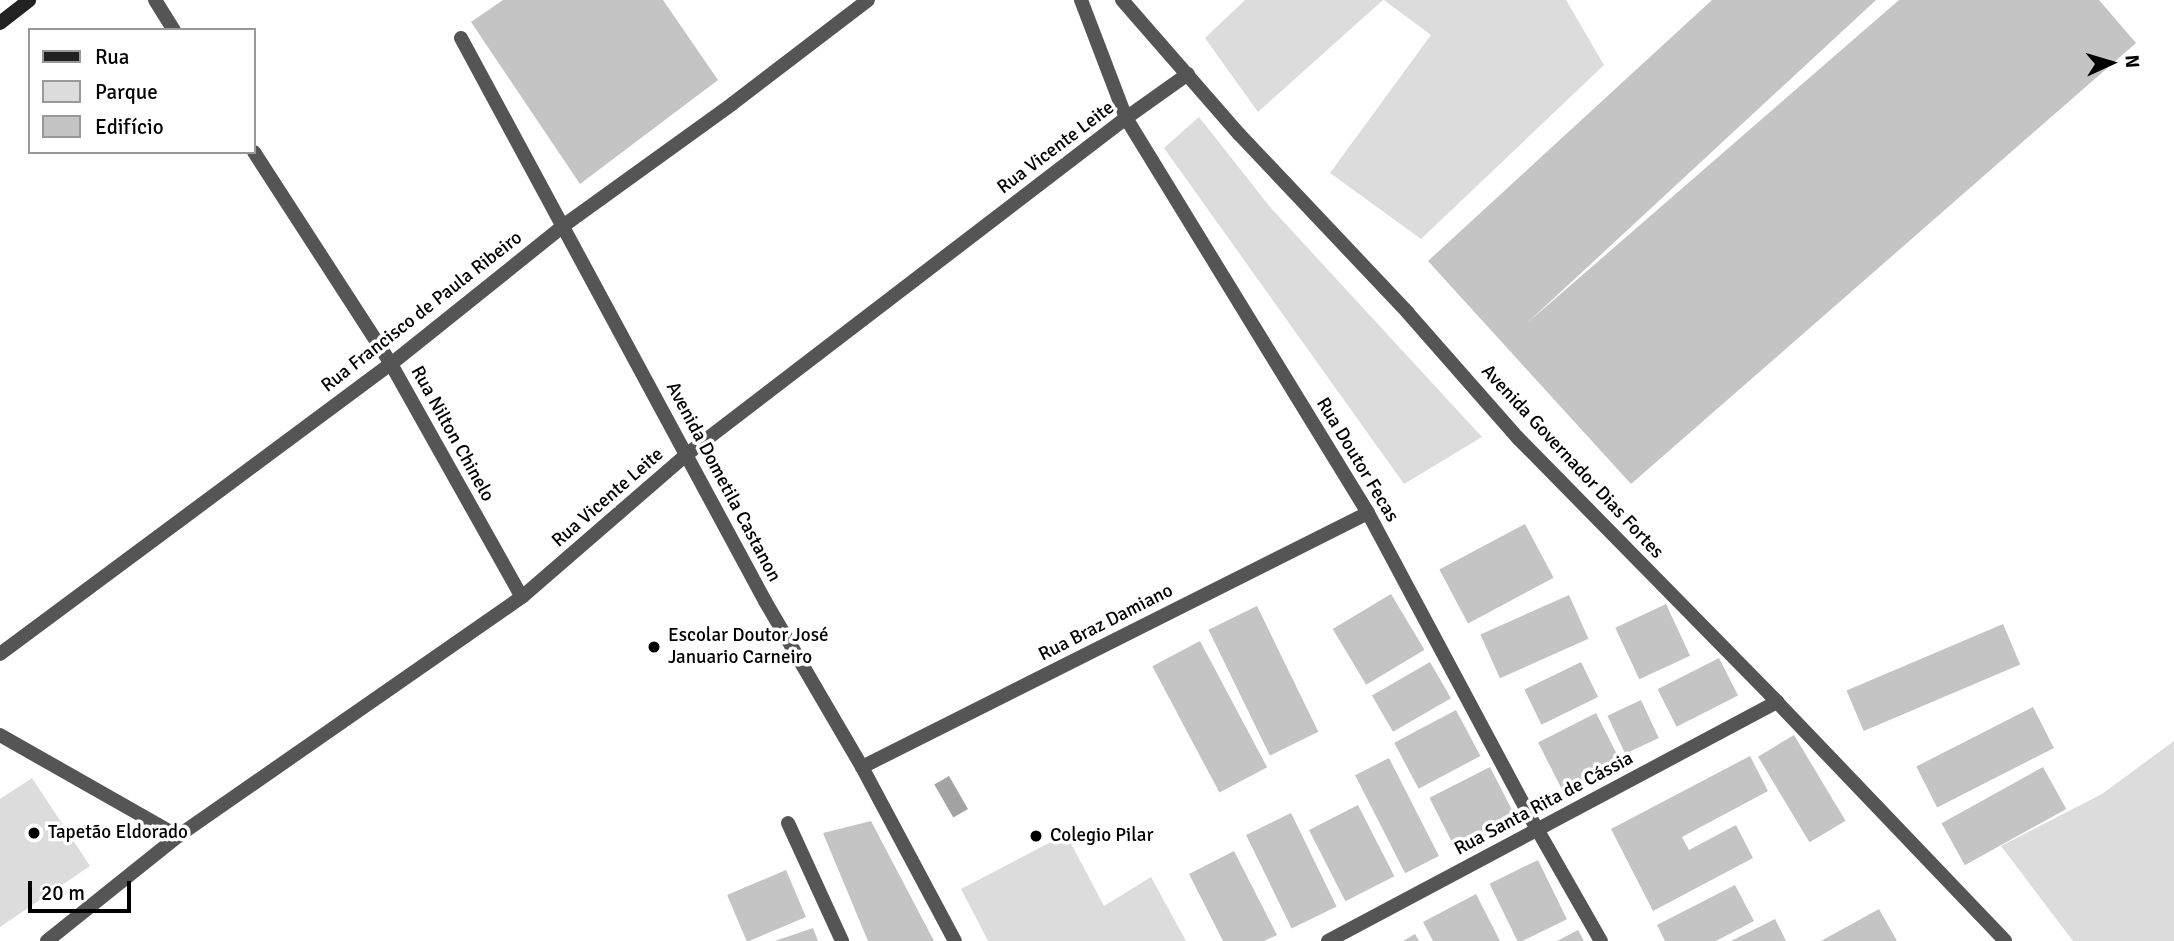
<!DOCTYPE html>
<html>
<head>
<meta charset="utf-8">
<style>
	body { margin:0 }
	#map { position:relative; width:2174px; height:941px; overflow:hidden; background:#fff; font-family:Signika,sans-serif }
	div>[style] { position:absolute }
	.green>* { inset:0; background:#dcdcdc }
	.water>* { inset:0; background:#a3a3a3; transform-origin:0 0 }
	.building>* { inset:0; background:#c4c4c4; transform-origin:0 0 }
	.street>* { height:14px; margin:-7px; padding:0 7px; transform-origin:7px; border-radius:7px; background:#555 }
	.secondary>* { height:14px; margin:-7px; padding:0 7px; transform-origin:7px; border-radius:7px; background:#222 }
	.dots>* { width:19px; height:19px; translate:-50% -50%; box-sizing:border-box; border:4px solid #fff; border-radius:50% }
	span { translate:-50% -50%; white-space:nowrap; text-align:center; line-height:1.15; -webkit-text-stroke:7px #fff; paint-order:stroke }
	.street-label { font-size:19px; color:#000 }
	.poi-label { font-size:19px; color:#000 }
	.left { translate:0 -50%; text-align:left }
	.legend { position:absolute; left:28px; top:28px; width:228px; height:126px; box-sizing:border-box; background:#fff; border:2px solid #999; margin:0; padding:9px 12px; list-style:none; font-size:21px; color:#000 }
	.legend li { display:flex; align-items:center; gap:14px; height:35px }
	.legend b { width:35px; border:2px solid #999 }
	.north { position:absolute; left:2076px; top:28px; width:70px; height:70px; -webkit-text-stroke:5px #fff; paint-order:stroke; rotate:86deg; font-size:19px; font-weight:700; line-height:28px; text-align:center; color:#000 }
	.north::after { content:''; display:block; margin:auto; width:24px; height:32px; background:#000; clip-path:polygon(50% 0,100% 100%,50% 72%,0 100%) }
	.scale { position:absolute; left:28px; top:881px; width:103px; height:32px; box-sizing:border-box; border:4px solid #000; border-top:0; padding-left:9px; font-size:21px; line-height:24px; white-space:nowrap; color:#000; -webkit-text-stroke:5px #fff; paint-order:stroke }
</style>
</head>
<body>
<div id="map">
	<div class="green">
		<div style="clip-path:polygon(1245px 0,1383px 0,1258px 112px,1205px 38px)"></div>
		<div style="clip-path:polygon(1384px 0,1566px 0,1604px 65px,1421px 239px,1330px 173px,1431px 35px)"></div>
		<div style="clip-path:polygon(1199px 117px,1270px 207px,1482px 437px,1404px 484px,1164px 148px)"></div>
		<div style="clip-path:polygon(2174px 741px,2174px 941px,2073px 941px,2001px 846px,2102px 794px)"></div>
		<div style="clip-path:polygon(32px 778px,90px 866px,0 927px,0 799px)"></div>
		<div style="clip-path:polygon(1066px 834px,1104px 906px,1151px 877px,1186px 941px,988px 941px,961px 889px)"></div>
	</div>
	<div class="water">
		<div style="left:949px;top:776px;width:38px;height:17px;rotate:60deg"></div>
	</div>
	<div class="building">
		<div style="clip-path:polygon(503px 0,663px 0,718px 80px,580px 184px,471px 22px)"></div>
		<div style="clip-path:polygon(1712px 0,1876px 0,1526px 324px,1899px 0,2099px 0,2136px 43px,1631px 484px,1428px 261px)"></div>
		<div style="left:1525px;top:524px;width:61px;height:97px;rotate:62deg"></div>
		<div style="left:1391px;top:594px;width:65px;height:68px;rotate:59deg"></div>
		<div style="left:1569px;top:595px;width:48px;height:97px;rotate:66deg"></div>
		<div style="left:1666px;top:604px;width:57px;height:56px;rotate:65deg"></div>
		<div style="left:1257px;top:606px;width:140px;height:54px;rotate:64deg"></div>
		<div style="left:2003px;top:624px;width:44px;height:170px;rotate:67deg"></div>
		<div style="left:1200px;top:641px;width:143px;height:54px;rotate:62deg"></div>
		<div style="left:1719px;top:658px;width:42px;height:69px;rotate:63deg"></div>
		<div style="left:1430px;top:662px;width:42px;height:67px;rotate:60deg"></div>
		<div style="left:1581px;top:662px;width:39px;height:63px;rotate:64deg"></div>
		<div style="left:1641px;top:700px;width:42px;height:37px;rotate:65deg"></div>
		<div style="left:2033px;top:707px;width:46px;height:131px;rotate:63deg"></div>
		<div style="left:1456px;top:710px;width:52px;height:70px;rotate:62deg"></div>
		<div style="left:1596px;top:713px;width:58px;height:65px;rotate:63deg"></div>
		<div style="left:1794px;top:735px;width:100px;height:42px;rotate:59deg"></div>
		<div style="clip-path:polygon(1750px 756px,1768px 791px,1682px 837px,1689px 850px,1736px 825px,1753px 858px,1653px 911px,1611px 829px)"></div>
		<div style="left:1389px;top:758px;width:110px;height:38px;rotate:63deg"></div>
		<div style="left:1490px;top:767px;width:59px;height:68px;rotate:63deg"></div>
		<div style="left:2043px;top:767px;width:48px;height:116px;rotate:61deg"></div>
		<div style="left:1358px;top:805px;width:80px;height:55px;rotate:63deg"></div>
		<div style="left:1291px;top:813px;width:104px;height:50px;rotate:64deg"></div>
		<div style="clip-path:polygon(871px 821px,934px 941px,868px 941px,823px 833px)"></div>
		<div style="clip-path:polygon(1234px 851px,1277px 935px,1264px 941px,1223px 941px,1189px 874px)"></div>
		<div style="left:1538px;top:860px;width:66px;height:54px;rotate:64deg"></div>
		<div style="left:786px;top:870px;width:51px;height:64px;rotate:67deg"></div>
		<div style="clip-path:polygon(1735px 885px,1754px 921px,1716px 941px,1665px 941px,1657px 925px)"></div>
		<div style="clip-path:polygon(1476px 894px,1500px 941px,1433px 941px,1423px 922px)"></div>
		<div style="clip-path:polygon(1879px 909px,1897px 941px,1821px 941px)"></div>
		<div style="clip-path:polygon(1775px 919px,1786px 941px,1731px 941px)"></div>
		<div style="clip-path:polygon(813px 928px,818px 941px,775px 941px)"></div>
		<div style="clip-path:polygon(1578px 930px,1584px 941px,1557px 941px)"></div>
		<div style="clip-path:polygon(1415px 934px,1419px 941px,1403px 941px)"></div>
	</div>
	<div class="street">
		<div style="left:155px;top:0;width:36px;rotate:58deg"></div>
		<div style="left:1081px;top:0;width:126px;rotate:69.1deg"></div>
		<div style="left:1126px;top:118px;width:463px;rotate:58.5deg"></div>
		<div style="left:1368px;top:513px;width:358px;rotate:61.9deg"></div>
		<div style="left:1537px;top:829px;width:129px;rotate:60.3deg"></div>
		<div style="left:1122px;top:0;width:178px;rotate:48.9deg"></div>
		<div style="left:1239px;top:134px;width:246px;rotate:46.6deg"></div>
		<div style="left:1408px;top:313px;width:167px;rotate:48.7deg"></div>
		<div style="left:1518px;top:438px;width:370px;rotate:45.5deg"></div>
		<div style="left:1777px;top:702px;width:330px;rotate:46.3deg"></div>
		<div style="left:461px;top:38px;width:640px;rotate:61.63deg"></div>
		<div style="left:765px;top:601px;width:192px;rotate:59.7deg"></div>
		<div style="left:862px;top:767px;width:197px;rotate:61.9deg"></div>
		<div style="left:254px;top:152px;width:252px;rotate:57.1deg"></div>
		<div style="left:391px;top:364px;width:267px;rotate:60.7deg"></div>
		<div style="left:0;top:654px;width:487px;rotate:-36.6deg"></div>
		<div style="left:391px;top:364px;width:221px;rotate:-38.7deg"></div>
		<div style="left:563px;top:226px;width:208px;rotate:-35.8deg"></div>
		<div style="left:732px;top:104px;width:171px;rotate:-37.4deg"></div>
		<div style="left:0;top:735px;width:205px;rotate:29.6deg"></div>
		<div style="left:862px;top:767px;width:566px;rotate:-26.66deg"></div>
		<div style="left:788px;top:823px;width:130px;rotate:65.4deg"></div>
		<div style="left:47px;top:941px;width:168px;rotate:-38.7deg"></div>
		<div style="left:178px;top:836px;width:419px;rotate:-34.8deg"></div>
		<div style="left:522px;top:597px;width:217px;rotate:-40.9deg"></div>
		<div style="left:686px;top:455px;width:554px;rotate:-37.45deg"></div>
		<div style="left:1126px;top:118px;width:76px;rotate:-35.4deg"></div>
		<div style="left:1328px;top:941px;width:509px;rotate:-28.03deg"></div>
	</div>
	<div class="secondary">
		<div style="left:0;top:23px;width:37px;rotate:-38deg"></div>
	</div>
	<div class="dots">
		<div style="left:654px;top:647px;background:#000"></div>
		<div style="left:34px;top:833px;background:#000"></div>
		<div style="left:1036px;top:836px;background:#000"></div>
	</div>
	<div class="street-label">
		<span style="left:1056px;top:148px;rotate:-37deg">Rua Vicente Leite</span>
		<span style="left:422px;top:312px;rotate:-38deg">Rua Francisco de Paula Ribeiro</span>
		<span style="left:452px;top:434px;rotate:61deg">Rua Nilton Chinelo</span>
		<span style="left:1357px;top:460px;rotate:59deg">Rua Doutor Fecas</span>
		<span style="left:1572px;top:462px;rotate:47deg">Avenida Governador Dias Fortes</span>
		<span style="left:723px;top:482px;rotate:62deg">Avenida Dometila Castanon</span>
		<span style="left:608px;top:498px;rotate:-41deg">Rua Vicente Leite</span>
		<span style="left:1106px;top:623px;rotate:-27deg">Rua Braz Damiano</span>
		<span style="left:1544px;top:804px;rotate:-28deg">Rua Santa Rita de Cássia</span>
	</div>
	<div class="poi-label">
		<span class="left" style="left:668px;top:647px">Escolar Doutor José<br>Januario Carneiro</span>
		<span class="left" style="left:48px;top:833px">Tapetão Eldorado</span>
		<span class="left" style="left:1050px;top:836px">Colegio Pilar</span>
	</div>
	<ul class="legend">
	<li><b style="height:9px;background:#222"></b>Rua</li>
	<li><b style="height:19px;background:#dcdcdc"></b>Parque</li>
	<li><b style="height:19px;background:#c4c4c4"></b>Edifício</li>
	</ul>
	<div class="north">N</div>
	<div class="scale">20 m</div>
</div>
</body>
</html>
